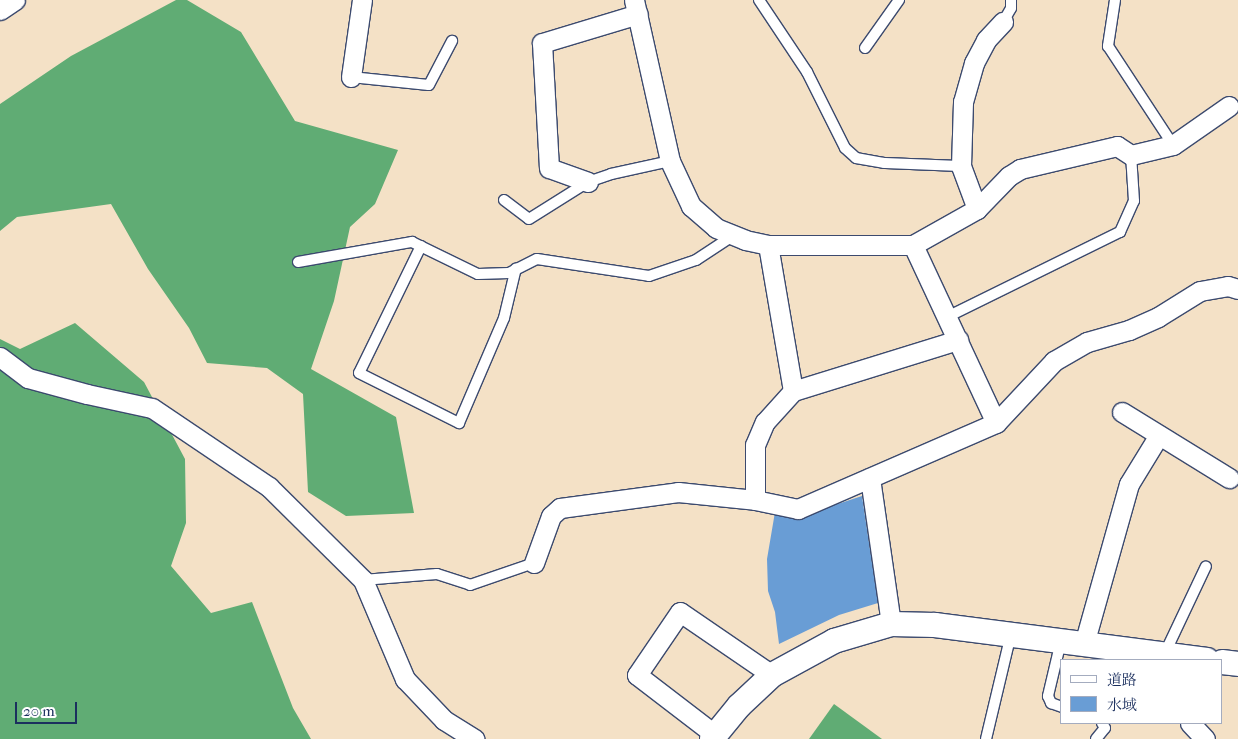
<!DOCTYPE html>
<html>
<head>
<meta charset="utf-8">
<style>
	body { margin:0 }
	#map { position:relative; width:1238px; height:739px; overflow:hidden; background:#f4e1c6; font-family:"IM FELL French Canon","Noto Serif JP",serif }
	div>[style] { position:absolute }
	.forest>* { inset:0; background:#60ac74 }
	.water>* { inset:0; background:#699dd5 }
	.roads { filter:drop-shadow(1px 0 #3c4a6e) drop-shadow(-1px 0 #3c4a6e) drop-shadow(0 1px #3c4a6e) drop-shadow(0 -1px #3c4a6e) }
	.service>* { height:10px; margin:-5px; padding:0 5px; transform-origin:5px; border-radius:5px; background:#fff }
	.minor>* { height:19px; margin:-9.5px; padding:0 9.5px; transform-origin:9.5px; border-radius:9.5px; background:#fff }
	.tertiary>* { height:24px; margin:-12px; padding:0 12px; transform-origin:12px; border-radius:12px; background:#fff }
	span { translate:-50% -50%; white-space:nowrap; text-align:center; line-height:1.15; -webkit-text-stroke:4px #fff; paint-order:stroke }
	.legend { position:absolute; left:1060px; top:659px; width:162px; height:65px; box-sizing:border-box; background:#fff; border:1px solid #a4acbf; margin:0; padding:6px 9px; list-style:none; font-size:15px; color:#1b2f5e }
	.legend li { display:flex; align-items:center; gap:10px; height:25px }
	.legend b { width:25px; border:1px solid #a4acbf }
	.scale { position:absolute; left:15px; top:702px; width:62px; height:22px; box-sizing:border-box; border:2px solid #1b2f5e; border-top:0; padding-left:6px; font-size:15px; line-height:18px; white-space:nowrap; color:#1b2f5e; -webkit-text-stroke:4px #fff; paint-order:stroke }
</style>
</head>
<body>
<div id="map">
	<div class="forest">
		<div style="clip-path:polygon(176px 0,187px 0,241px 32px,295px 121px,398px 150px,375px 204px,350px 227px,334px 301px,311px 369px,396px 417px,414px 513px,346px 516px,308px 492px,303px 394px,267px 368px,207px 363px,189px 328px,148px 269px,111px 204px,17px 217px,0 231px,0 104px,71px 56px)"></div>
		<div style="clip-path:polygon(75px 323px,144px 382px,185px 459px,186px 523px,171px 566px,211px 613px,252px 602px,293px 708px,311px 739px,0 739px,0 339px,20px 349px)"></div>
		<div style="clip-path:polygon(834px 704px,882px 739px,809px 739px)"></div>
	</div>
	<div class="water">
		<div style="clip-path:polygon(862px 496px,878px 603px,839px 615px,779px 644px,775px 612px,768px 591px,767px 559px,775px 512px,798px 517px)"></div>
	</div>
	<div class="roads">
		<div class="service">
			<div style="left:759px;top:0;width:87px;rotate:56.3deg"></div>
			<div style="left:807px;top:72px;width:85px;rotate:63.4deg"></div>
			<div style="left:845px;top:148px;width:15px;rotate:42deg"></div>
			<div style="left:856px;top:158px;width:28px;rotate:10deg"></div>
			<div style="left:884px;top:163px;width:77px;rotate:2.2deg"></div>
			<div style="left:1115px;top:0;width:47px;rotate:98.7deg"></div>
			<div style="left:1108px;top:46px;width:118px;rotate:56.7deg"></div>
			<div style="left:1003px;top:22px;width:16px;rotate:-60deg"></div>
			<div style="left:1011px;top:8px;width:8px;rotate:-90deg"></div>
			<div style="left:865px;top:48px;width:59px;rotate:-54.7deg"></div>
			<div style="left:351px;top:77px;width:78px;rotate:5.9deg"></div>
			<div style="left:429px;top:85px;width:50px;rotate:-62.4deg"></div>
			<div style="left:504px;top:200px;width:31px;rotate:37deg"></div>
			<div style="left:529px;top:219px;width:70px;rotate:-32.1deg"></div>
			<div style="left:588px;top:182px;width:24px;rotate:-19deg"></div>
			<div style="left:611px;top:174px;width:60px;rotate:-12.4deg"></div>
			<div style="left:421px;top:246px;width:141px;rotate:116deg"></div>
			<div style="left:359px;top:373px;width:112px;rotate:26.6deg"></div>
			<div style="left:459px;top:423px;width:114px;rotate:-66.8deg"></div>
			<div style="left:504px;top:318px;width:51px;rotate:-76.5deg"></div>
			<div style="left:298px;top:262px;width:116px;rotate:-10deg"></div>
			<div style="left:412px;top:242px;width:73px;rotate:25.9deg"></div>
			<div style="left:478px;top:274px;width:31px;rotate:-2deg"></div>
			<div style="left:509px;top:273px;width:31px;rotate:-27deg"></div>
			<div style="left:537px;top:259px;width:113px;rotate:8.6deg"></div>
			<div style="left:649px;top:276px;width:50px;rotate:-18.8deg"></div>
			<div style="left:696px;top:260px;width:45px;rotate:-33.3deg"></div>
			<div style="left:947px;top:317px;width:193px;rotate:-26.2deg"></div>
			<div style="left:1120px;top:232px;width:34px;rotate:-66deg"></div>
			<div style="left:1134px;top:201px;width:46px;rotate:-93.7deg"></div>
			<div style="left:363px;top:580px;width:74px;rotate:-4.6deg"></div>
			<div style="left:437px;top:574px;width:35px;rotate:18deg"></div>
			<div style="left:470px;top:585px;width:68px;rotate:-19deg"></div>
			<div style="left:1061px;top:641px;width:57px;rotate:103.3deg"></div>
			<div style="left:1048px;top:696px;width:8px;rotate:67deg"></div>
			<div style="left:1051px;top:703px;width:12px;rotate:20deg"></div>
			<div style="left:1164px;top:655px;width:98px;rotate:-64.7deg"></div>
			<div style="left:986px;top:739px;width:108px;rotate:-76.6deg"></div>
			<div style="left:1096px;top:739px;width:14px;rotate:-51deg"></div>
			<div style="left:1105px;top:728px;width:6px;rotate:-121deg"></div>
		</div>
		<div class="minor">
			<div style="left:634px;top:0;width:165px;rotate:77.4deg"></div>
			<div style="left:670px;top:161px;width:50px;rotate:65deg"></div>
			<div style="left:691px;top:206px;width:33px;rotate:41deg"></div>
			<div style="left:716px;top:228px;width:31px;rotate:22deg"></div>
			<div style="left:745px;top:240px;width:24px;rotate:12deg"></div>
			<div style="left:768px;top:245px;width:145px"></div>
			<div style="left:913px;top:245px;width:73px;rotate:-29.4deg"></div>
			<div style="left:977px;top:209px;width:46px;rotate:-45.9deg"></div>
			<div style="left:1009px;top:176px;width:13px;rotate:-32deg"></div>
			<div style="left:1020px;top:169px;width:100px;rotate:-13.3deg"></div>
			<div style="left:1117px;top:146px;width:17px;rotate:33deg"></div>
			<div style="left:1131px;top:155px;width:43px;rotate:-13.4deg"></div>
			<div style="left:1173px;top:145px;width:68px;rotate:-34.9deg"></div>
			<div style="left:0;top:10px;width:18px;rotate:-34deg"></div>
			<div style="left:351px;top:77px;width:78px;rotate:-81.9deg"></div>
			<div style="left:588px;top:182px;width:41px;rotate:-160.3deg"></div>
			<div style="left:549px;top:168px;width:125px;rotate:-93.2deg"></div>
			<div style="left:542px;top:43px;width:100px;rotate:-16.8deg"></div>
			<div style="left:977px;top:209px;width:46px;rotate:-110.4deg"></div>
			<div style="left:961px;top:166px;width:64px;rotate:-88.2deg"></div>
			<div style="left:963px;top:102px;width:41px;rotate:-74.2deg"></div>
			<div style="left:974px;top:63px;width:26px;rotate:-62deg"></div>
			<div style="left:986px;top:40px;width:25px;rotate:-47deg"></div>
			<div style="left:913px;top:245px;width:196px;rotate:65deg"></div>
			<div style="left:0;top:357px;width:35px;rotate:37deg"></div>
			<div style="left:28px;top:378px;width:61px;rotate:15.2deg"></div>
			<div style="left:87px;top:394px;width:66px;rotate:12.2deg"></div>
			<div style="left:152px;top:408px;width:141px;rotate:34deg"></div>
			<div style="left:269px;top:487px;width:132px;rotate:44.7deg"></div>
			<div style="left:363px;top:580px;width:108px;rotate:67deg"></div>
			<div style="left:405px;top:679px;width:57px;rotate:46.4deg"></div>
			<div style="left:444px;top:720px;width:36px;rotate:32deg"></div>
			<div style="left:793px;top:391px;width:173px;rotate:-17.2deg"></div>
			<div style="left:1122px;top:412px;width:126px;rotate:31.7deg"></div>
			<div style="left:870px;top:478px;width:148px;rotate:81.8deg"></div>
			<div style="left:755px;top:500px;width:55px;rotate:-90deg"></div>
			<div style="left:755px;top:445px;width:25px;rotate:-67deg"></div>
			<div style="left:765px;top:422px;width:42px;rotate:-47.9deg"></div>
			<div style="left:793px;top:391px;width:148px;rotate:-99.7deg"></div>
			<div style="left:534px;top:563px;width:50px;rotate:-70.1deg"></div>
			<div style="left:551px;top:516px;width:12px;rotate:-42deg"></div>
			<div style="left:560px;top:508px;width:119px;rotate:-7.7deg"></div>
			<div style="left:678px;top:492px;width:77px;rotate:5.9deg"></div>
			<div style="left:755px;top:500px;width:44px;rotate:11.8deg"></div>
			<div style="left:798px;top:509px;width:216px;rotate:-23.5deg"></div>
			<div style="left:996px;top:423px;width:85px;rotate:-46.9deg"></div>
			<div style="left:1054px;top:361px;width:38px;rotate:-30deg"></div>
			<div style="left:1087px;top:342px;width:44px;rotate:-15.9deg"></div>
			<div style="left:1129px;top:330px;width:32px;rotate:-24deg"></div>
			<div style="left:1158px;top:317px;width:49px;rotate:-31.8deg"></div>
			<div style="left:1200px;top:291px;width:28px;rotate:-10deg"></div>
			<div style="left:1228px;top:286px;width:10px;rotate:17deg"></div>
			<div style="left:1084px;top:644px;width:166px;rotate:-74.3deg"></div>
			<div style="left:1129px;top:484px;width:57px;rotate:-58.5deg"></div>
			<div style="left:1190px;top:723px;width:22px;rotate:47deg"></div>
			<div style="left:714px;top:734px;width:97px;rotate:-142.5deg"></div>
			<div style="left:637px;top:675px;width:76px;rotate:-55.7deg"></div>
			<div style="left:680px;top:612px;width:112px;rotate:34.4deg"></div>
		</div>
		<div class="tertiary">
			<div style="left:1222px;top:662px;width:16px;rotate:7deg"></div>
			<div style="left:712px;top:739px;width:43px;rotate:-50.7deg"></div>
			<div style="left:739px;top:706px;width:45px;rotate:-43.2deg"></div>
			<div style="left:772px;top:675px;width:71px;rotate:-28.7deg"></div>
			<div style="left:834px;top:641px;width:59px;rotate:-16.6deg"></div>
			<div style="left:891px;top:624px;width:44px;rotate:1.3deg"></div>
			<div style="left:935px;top:625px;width:274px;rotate:7.3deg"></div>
		</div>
	</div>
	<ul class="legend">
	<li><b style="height:6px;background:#fff"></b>道路</li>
	<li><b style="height:14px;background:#699dd5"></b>水域</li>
	</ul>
	<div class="scale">20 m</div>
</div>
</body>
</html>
